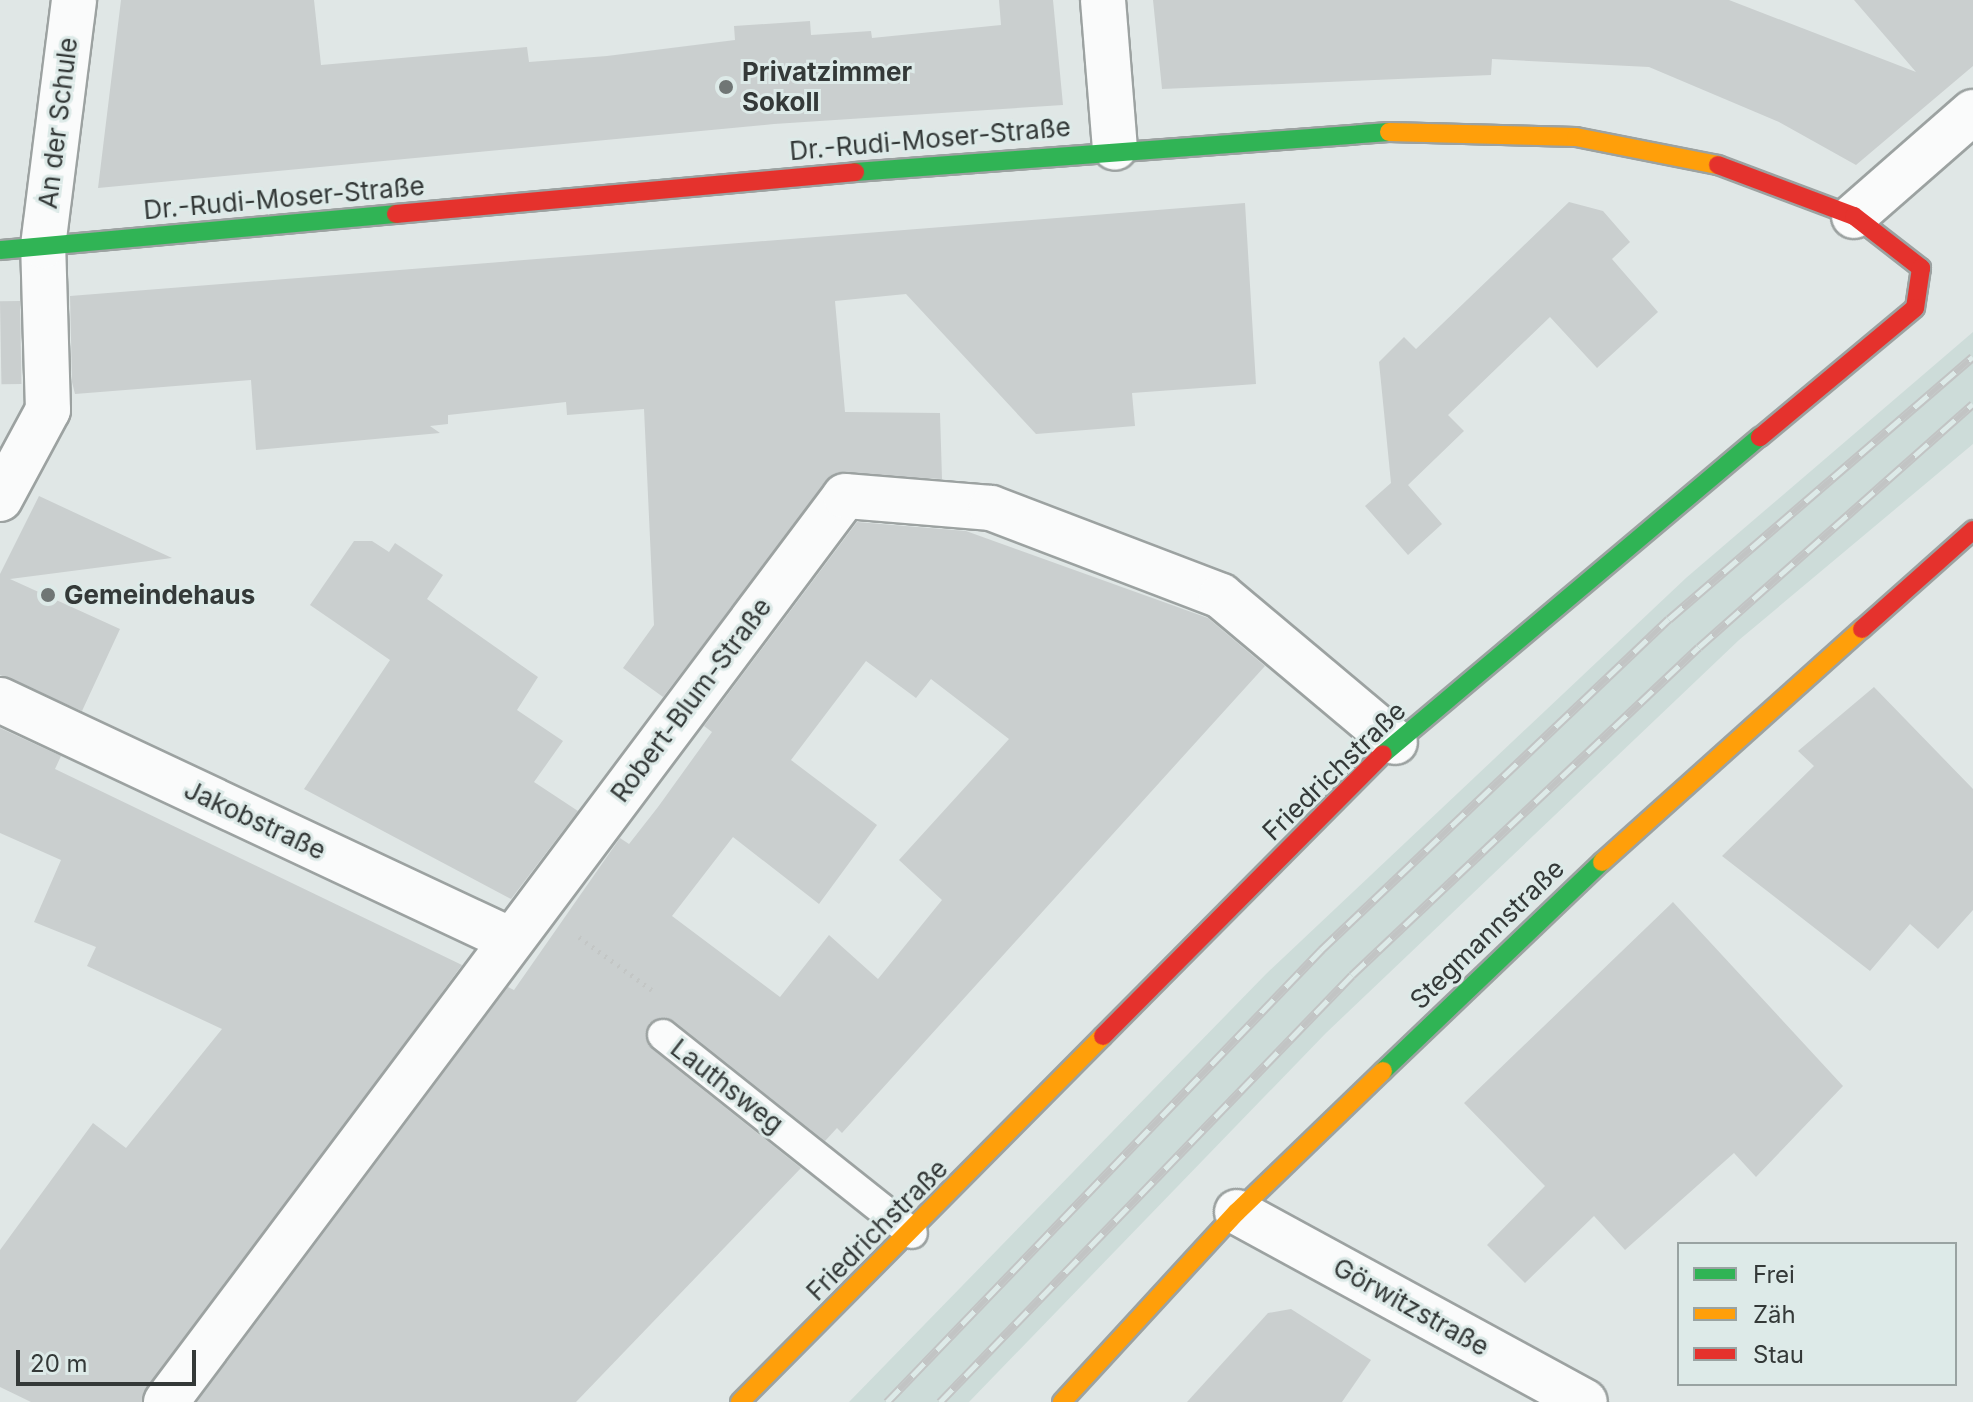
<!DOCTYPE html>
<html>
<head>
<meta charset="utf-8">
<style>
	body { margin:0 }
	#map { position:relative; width:1973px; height:1402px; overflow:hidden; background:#e0e7e6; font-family:Inter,sans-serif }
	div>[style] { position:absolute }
	.built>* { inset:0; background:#cddcd9 }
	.building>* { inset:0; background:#cacfcf; transform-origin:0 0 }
	.path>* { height:5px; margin-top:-2.5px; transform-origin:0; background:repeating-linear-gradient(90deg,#c3c6c5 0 2px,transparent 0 8px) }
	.roads { filter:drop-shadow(2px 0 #9ca2a1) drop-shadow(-2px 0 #9ca2a1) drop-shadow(0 2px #9ca2a1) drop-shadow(0 -2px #9ca2a1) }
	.lane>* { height:30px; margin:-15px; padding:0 15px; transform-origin:15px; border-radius:15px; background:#fafbfb }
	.street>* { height:44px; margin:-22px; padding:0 22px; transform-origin:22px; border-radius:22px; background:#fafbfb }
	.fast>* { height:18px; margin:-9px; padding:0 9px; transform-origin:9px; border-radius:9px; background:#30b455 }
	.slow>* { height:18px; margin:-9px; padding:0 9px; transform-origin:9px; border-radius:9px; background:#ff9f0a }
	.jam>* { height:18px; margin:-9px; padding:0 9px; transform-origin:9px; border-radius:9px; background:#e5322d }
	.rail>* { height:9px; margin-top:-4.5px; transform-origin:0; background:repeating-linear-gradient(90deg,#ddeae8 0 18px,#c2c4c4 0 36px); box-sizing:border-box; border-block:2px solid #c2c4c4 }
	.dots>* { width:22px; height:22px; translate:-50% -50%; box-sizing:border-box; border:4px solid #ddeae8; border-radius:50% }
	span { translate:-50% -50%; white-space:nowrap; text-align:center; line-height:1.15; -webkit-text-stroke:6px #ddeae8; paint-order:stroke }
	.poi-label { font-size:26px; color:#343938; font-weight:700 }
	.left { translate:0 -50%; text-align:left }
	.street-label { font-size:26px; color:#343938 }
	.legend { position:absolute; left:1677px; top:1242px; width:280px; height:144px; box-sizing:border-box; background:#ddeae8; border:2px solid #99a3a2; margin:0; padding:10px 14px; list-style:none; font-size:24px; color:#343938 }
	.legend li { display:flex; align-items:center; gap:16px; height:40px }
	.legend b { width:40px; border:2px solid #99a3a2 }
	.scale { position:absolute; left:16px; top:1350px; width:180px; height:36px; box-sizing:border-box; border:4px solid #343938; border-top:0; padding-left:10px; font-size:24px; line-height:28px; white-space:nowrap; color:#343938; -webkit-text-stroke:6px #ddeae8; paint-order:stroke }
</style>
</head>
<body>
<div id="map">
	<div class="built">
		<div style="clip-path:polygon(1973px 332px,1973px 444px,1739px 640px,1326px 1033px,969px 1402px,849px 1402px,1266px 974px,1686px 578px)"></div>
	</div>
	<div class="building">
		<div style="clip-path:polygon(121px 0,314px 0,321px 65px,527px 47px,529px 62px,607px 56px,735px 40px,734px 26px,810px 21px,811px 35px,871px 31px,872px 38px,1001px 25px,999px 0,1053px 0,1063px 105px,774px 124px,98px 188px)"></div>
		<div style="clip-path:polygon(1153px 0,1729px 0,1916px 72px,1854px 0,1973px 0,1973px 66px,1856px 165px,1779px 122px,1649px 67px,1492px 59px,1491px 75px,1162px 89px)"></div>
		<div style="clip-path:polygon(1569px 202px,1603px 211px,1630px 242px,1612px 259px,1658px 312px,1597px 368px,1550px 317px,1448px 415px,1464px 431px,1408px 485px,1442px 524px,1408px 555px,1365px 506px,1391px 483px,1379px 362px,1404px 337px,1416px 349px)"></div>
		<div style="clip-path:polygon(1245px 203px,1256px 384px,1132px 393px,1135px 426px,1036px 434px,906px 294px,835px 301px,845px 412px,940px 413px,942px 479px,834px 474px,663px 697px,623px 668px,654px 625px,644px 409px,567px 415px,566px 402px,448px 415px,448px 424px,430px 426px,440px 433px,256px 450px,251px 380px,75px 394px,72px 382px,70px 296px)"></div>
		<div style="left:20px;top:301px;width:83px;height:20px;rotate:89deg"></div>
		<div style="clip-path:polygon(39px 496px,172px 558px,10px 579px,120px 629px,82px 711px,0 675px,0 574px)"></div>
		<div style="clip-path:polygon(evenodd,857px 522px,966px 531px,1208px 618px,1265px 666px,842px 1133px,837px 1128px,825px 1141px,674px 1021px,649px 1023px,652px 1049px,801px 1168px,576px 1402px,197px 1402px,508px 987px,514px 990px,620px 838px,629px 844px,658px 807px,712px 732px,704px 726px,857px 522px,866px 661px,916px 698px,931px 679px,1009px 739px,899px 860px,942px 900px,878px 979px,829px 935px,780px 997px,672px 916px,733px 837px,819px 904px,877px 825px,791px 760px,866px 661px)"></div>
		<div style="clip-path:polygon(354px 541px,372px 541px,389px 552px,395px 543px,443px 575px,427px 599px,538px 677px,517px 710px,563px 741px,534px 782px,578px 811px,511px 899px,304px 789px,390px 660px,310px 605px)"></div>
		<div style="clip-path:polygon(1874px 687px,1973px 789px,1973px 910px,1938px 949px,1910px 924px,1870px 971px,1722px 856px,1814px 766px,1798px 751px)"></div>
		<div style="clip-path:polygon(0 728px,61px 756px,55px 769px,462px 965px,142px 1402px,31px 1402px,0 1387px,0 1250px,93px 1123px,126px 1148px,222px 1029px,87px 966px,96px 947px,34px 922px,61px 860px,0 833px)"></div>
		<div style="clip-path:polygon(1673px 902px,1843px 1086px,1756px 1177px,1734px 1153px,1625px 1250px,1594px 1216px,1525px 1283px,1487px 1245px,1545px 1186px,1464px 1103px)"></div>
		<div style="clip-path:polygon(1291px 1309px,1371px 1360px,1342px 1402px,1187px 1402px,1268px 1313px)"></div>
	</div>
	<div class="path">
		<div style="left:579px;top:937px;width:90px;rotate:36deg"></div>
	</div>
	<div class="roads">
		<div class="lane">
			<div style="left:663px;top:1035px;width:318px;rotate:38.5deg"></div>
		</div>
		<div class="street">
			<div style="left:1103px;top:0;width:148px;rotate:85.4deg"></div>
			<div style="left:1854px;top:216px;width:158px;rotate:-41.2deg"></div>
			<div style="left:0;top:499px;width:101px;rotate:-61.7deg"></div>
			<div style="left:48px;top:410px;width:164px;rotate:-91.7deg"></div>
			<div style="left:43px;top:246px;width:248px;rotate:-82.8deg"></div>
			<div style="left:0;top:700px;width:565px;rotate:25.16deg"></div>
			<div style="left:1237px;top:1212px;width:396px;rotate:28.6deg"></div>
			<div style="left:166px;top:1402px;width:1132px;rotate:-53.15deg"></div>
			<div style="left:845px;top:496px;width:146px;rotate:4.7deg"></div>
			<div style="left:991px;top:508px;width:246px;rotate:20.9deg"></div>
			<div style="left:1221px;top:596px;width:227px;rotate:40deg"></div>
		</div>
		<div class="fast">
			<div style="left:855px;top:172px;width:535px;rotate:-4.28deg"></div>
			<div style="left:0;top:250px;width:398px;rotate:-5.2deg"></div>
			<div style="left:1383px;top:754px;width:493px;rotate:-40.1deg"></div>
			<div style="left:1383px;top:1071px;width:303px;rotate:-43.7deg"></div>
		</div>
		<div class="slow">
			<div style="left:1389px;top:132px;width:187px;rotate:1.5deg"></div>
			<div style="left:1576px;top:137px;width:145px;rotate:11.2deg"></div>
			<div style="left:1602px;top:862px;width:349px;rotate:-41.9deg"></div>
			<div style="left:740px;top:1402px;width:515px;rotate:-45.24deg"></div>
			<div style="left:1062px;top:1402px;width:258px;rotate:-47.4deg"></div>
			<div style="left:1237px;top:1212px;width:203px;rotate:-44deg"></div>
		</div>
		<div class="jam">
			<div style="left:1718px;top:165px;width:145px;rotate:20.6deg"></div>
			<div style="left:1854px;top:216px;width:85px;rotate:37.8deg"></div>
			<div style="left:1921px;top:268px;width:40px;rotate:98.5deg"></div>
			<div style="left:1915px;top:308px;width:202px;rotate:140.2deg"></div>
			<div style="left:396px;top:214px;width:461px;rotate:-5.2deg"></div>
			<div style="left:1862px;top:629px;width:149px;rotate:-41.7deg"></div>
			<div style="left:1103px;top:1036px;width:397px;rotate:-45.2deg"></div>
		</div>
	</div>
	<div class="rail">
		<div style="left:887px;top:1402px;width:627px;rotate:-46.16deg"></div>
		<div style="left:1321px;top:950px;width:480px;rotate:-43.6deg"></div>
		<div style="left:1669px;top:619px;width:401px;rotate:-40.8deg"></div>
		<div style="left:940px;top:1402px;width:593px;rotate:-46.02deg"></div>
		<div style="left:1352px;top:975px;width:477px;rotate:-43.4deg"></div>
		<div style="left:1699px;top:647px;width:366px;rotate:-41.6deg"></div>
	</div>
	<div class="dots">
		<div style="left:726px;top:87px;background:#707675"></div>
		<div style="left:48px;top:595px;background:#707675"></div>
	</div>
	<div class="poi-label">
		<span class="left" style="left:742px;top:87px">Privatzimmer<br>Sokoll</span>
		<span class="left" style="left:64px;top:595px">Gemeindehaus</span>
	</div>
	<div class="street-label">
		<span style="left:58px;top:123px;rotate:-83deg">An der Schule</span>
		<span style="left:930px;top:139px;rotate:-5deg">Dr.-Rudi-Moser-Straße</span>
		<span style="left:284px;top:198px;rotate:-5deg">Dr.-Rudi-Moser-Straße</span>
		<span style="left:691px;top:700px;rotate:-53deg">Robert-Blum-Straße</span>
		<span style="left:1334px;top:771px;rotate:-44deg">Friedrichstraße</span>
		<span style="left:255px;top:820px;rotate:25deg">Jakobstraße</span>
		<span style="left:1487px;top:934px;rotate:-44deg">Stegmannstraße</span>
		<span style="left:727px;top:1086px;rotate:38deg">Lauthsweg</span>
		<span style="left:877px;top:1230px;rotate:-45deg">Friedrichstraße</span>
		<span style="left:1411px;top:1307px;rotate:29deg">Görwitzstraße</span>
	</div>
	<ul class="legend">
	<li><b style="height:10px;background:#30b455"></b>Frei</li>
	<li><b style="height:10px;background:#ff9f0a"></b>Zäh</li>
	<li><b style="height:10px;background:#e5322d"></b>Stau</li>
	</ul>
	<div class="scale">20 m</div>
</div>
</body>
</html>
